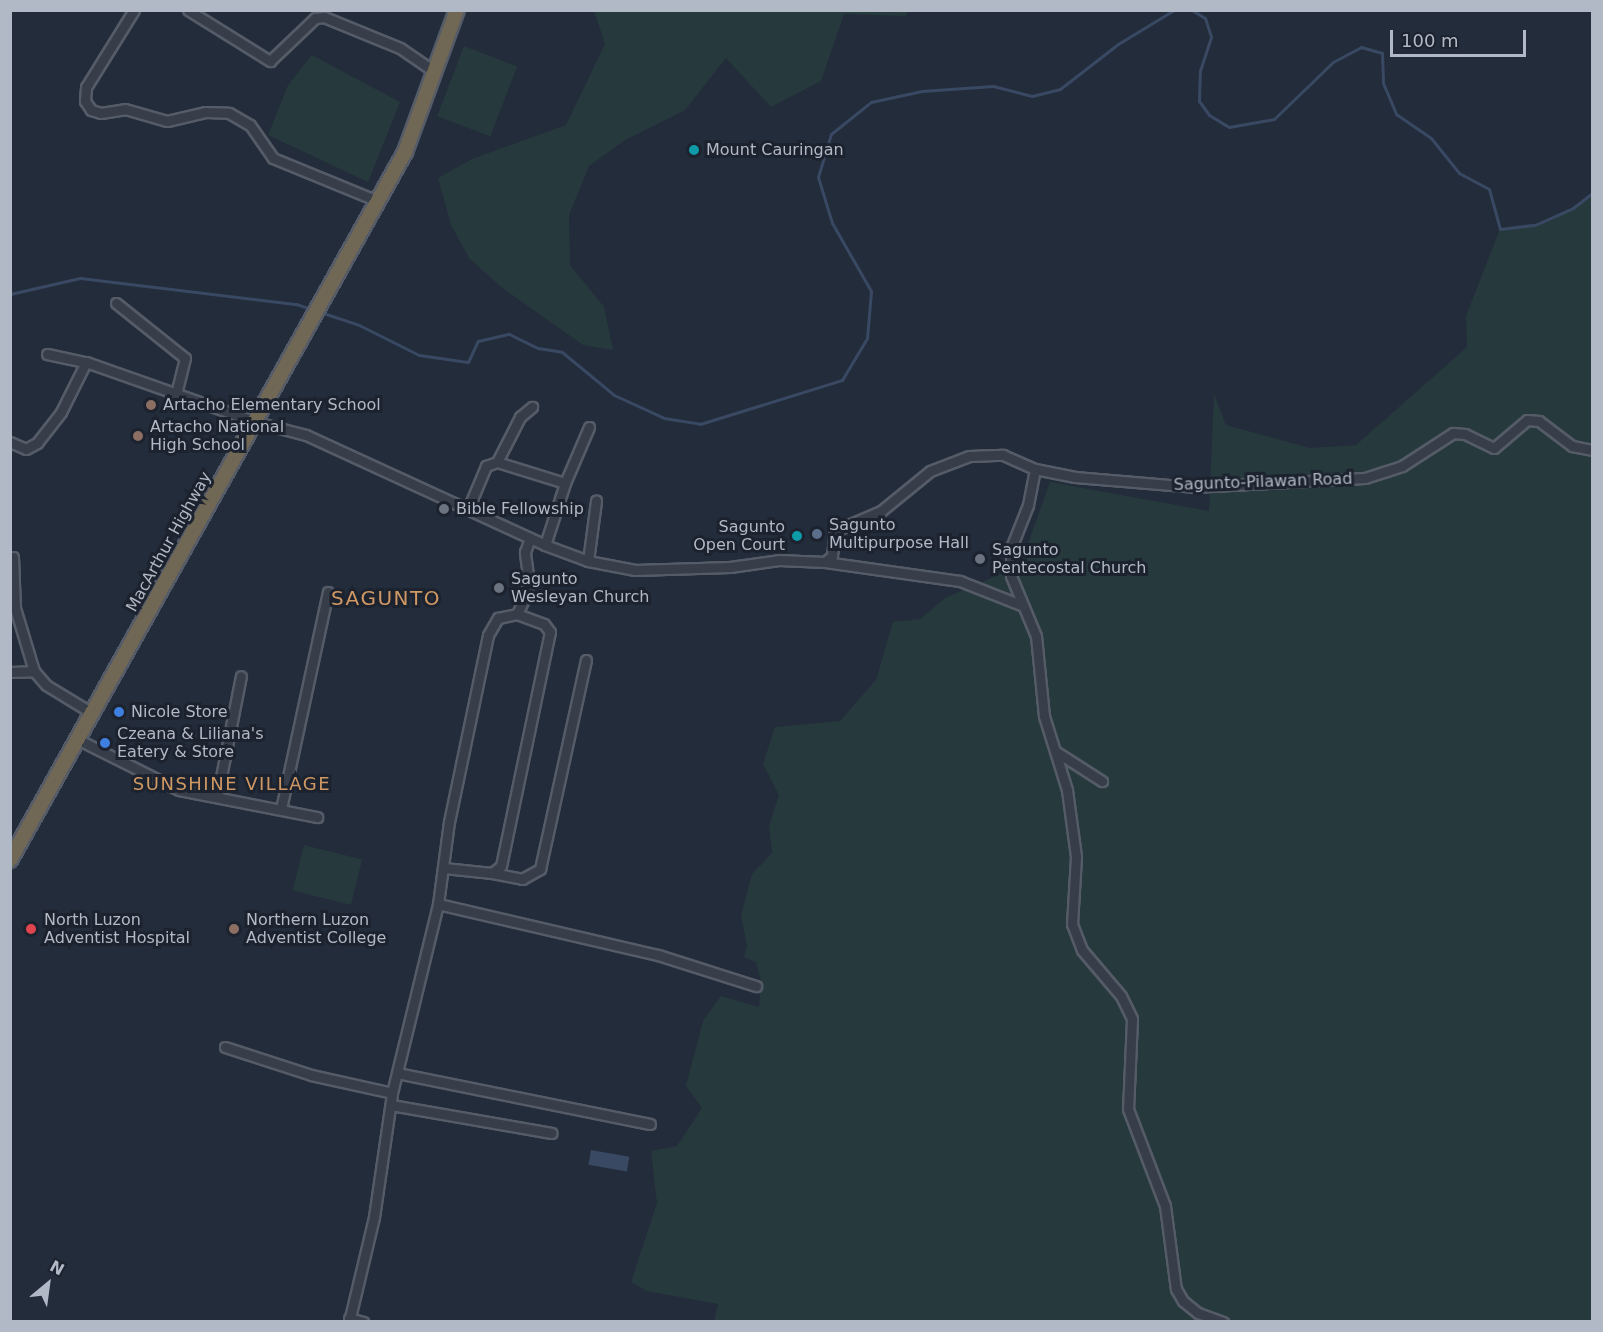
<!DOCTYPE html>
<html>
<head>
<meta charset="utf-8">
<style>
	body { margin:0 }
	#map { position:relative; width:1603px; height:1332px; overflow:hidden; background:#232c3a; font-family:"DejaVu Sans",sans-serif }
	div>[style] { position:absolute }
	.green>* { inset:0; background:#26393c; transform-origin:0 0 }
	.water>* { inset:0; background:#394963; transform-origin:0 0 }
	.stream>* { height:3px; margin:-1.5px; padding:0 1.5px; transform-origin:1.5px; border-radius:1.5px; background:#394963 }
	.roads { filter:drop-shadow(2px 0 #555c68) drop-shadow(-2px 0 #555c68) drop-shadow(0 2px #555c68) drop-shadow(0 -2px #555c68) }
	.minor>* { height:9px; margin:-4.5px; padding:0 4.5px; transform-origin:4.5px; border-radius:4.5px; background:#373e4a }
	.highway>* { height:14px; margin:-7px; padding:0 7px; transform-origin:7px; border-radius:7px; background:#706754 }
	.dots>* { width:16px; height:16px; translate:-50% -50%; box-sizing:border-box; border:3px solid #1c232f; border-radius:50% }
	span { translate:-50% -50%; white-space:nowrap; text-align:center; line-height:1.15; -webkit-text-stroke:6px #1c232f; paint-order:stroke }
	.poi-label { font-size:16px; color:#b2b9c6 }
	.left { translate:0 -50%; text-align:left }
	.right { translate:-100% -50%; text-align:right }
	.street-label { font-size:16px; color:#b2b9c6 }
	.neighbourhood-label { font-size:18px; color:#cf9864; letter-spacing:1.5px }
	.quarter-label { font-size:20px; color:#cf9864; letter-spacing:1.5px }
	.frame { position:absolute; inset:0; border:12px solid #b2b9c6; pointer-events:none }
	.north { position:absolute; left:18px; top:1254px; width:60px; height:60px; -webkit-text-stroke:4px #1c232f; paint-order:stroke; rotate:29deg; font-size:16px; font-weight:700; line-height:24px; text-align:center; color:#b2b9c6 }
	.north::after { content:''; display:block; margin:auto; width:21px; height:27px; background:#b2b9c6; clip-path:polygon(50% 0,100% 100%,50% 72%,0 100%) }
	.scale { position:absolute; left:1390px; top:30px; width:136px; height:27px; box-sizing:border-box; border:3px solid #b2b9c6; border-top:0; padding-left:8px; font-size:18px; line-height:21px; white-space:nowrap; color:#b2b9c6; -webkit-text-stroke:4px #1c232f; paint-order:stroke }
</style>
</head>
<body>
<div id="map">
	<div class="green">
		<div style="clip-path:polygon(594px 11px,909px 11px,905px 16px,844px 14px,821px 81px,771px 107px,726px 58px,685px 110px,625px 140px,589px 166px,569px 215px,570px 265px,604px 307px,613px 350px,583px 345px,501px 287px,469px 258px,451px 225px,438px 178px,472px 159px,566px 125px,605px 44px)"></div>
		<div style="left:464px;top:46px;width:57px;height:75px;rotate:21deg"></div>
		<div style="clip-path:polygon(312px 55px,400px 102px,368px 182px,268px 135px,288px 85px)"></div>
		<div style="clip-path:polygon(1592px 193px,1592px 1321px,714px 1322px,718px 1304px,647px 1291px,631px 1282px,657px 1203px,651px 1151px,677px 1146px,702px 1108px,686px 1086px,703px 1021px,721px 996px,759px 1007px,761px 982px,756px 962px,744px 957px,747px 946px,741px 915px,752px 874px,772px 853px,769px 826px,779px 795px,763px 764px,775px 727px,840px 721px,876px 680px,893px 622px,920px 619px,945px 598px,1020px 566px,1050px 482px,1209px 511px,1214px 394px,1226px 425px,1310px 448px,1356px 445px,1467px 347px,1466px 316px,1500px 229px,1535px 225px,1573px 208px)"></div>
		<div style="left:304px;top:845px;width:60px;height:47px;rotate:14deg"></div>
	</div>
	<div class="water">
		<div style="left:591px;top:1150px;width:39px;height:15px;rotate:10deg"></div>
	</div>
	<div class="stream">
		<div style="left:1192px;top:10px;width:15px;rotate:32deg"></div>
		<div style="left:1205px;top:18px;width:20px;rotate:72deg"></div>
		<div style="left:1211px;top:37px;width:35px;rotate:108deg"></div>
		<div style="left:1200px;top:70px;width:31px;rotate:92deg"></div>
		<div style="left:1199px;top:101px;width:17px;rotate:54deg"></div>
		<div style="left:1209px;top:115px;width:23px;rotate:31deg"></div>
		<div style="left:1229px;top:127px;width:46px;rotate:-10.1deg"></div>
		<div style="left:1274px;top:119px;width:82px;rotate:-44deg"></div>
		<div style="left:1333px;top:62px;width:32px;rotate:-28deg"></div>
		<div style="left:1361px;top:47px;width:22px;rotate:16deg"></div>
		<div style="left:1382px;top:53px;width:30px;rotate:88deg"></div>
		<div style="left:1383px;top:83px;width:34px;rotate:67deg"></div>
		<div style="left:1396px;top:114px;width:42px;rotate:34.4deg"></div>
		<div style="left:1431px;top:138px;width:45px;rotate:51.3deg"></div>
		<div style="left:1459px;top:173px;width:34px;rotate:28deg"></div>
		<div style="left:1489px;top:189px;width:41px;rotate:74.6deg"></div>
		<div style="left:1500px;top:229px;width:35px;rotate:-7deg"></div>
		<div style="left:1535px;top:225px;width:42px;rotate:-24.1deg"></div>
		<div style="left:1573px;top:208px;width:24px;rotate:-38deg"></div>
		<div style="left:10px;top:294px;width:72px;rotate:-12.9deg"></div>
		<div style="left:80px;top:278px;width:218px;rotate:6.9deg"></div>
		<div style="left:296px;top:304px;width:19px;rotate:18deg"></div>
		<div style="left:320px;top:312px;width:41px;rotate:18.4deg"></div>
		<div style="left:359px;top:325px;width:67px;rotate:26.6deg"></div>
		<div style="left:419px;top:355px;width:49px;rotate:8.1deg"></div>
		<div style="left:468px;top:362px;width:23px;rotate:-65deg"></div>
		<div style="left:478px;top:341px;width:32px;rotate:-13deg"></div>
		<div style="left:509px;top:334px;width:32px;rotate:26deg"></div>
		<div style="left:538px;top:348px;width:24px;rotate:9deg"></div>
		<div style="left:562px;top:352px;width:67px;rotate:39.6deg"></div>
		<div style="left:614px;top:395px;width:55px;rotate:24.7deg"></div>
		<div style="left:664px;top:418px;width:36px;rotate:9deg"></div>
		<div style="left:700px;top:424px;width:149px;rotate:-17.2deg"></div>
		<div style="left:842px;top:380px;width:49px;rotate:-59.2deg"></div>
		<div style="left:867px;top:338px;width:47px;rotate:-85.1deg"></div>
		<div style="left:871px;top:291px;width:78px;rotate:-119.8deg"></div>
		<div style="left:832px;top:223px;width:48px;rotate:-106.9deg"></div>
		<div style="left:818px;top:177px;width:45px;rotate:-73.2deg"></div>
		<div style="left:831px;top:134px;width:51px;rotate:-38.7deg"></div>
		<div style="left:871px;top:102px;width:52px;rotate:-12.2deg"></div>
		<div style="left:922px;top:91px;width:71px;rotate:-4deg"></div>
		<div style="left:993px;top:86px;width:40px;rotate:14.4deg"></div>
		<div style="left:1032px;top:96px;width:29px;rotate:-14deg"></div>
		<div style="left:1060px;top:89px;width:73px;rotate:-37.8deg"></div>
		<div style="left:1118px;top:44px;width:66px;rotate:-31.3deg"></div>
	</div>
	<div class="roads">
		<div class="minor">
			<div style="left:134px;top:10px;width:91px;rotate:121.9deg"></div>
			<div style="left:86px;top:87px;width:14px;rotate:94deg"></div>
			<div style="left:85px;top:101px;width:11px;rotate:56deg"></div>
			<div style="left:91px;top:110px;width:10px;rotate:17deg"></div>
			<div style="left:101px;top:113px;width:24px;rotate:-9deg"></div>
			<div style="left:125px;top:109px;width:44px;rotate:15.9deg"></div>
			<div style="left:167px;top:121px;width:39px;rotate:-13deg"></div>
			<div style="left:205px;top:112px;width:24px;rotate:2deg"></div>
			<div style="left:229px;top:113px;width:24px;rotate:30deg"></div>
			<div style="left:250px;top:125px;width:40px;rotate:55.1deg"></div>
			<div style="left:273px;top:158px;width:113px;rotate:22.3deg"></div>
			<div style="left:188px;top:10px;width:97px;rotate:31.9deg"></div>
			<div style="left:270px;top:61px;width:62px;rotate:-43.7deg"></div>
			<div style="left:315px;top:18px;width:9px;rotate:-6deg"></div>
			<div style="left:324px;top:17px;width:82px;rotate:22.2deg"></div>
			<div style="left:400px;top:48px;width:42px;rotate:34.4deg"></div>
			<div style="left:116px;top:303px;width:88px;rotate:38.6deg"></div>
			<div style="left:185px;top:358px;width:36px;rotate:104deg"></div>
			<div style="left:47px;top:354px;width:40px;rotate:12deg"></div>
			<div style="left:86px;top:362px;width:180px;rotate:19.4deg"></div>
			<div style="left:256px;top:422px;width:52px;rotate:14.6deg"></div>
			<div style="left:306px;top:435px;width:263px;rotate:24.7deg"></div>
			<div style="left:545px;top:545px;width:46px;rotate:20.4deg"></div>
			<div style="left:588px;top:561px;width:48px;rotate:10.8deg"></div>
			<div style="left:635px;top:570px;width:95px;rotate:-1.8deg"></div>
			<div style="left:730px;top:567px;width:49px;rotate:-8.1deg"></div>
			<div style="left:779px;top:560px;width:46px;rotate:2.5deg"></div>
			<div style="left:825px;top:562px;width:9px;rotate:-41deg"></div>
			<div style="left:832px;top:556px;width:20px;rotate:-84deg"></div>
			<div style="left:834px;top:536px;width:9px;rotate:-54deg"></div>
			<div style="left:839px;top:529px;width:46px;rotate:-23.2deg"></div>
			<div style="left:881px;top:511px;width:63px;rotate:-39.2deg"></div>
			<div style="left:930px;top:471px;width:42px;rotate:-21deg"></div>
			<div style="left:969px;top:456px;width:34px;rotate:-2deg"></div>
			<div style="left:1003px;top:455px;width:35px;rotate:24deg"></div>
			<div style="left:1035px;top:469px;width:41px;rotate:11.3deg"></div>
			<div style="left:1075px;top:477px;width:118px;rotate:4.8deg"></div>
			<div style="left:1193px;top:487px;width:172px;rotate:-3deg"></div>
			<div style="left:1365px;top:478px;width:39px;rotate:-18deg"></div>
			<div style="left:1402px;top:466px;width:61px;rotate:-32.9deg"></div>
			<div style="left:1453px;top:433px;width:12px;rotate:5deg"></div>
			<div style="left:1465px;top:434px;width:32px;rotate:26deg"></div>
			<div style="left:1494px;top:448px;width:43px;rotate:-40.3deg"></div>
			<div style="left:1527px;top:420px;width:12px;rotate:5deg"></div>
			<div style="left:1539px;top:421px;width:41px;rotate:37.1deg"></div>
			<div style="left:1572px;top:446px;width:20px;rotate:11deg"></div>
			<div style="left:10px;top:442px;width:17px;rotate:24deg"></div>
			<div style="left:26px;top:449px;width:13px;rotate:-29deg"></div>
			<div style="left:37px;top:443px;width:39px;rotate:-52deg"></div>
			<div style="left:61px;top:412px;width:56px;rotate:-63.4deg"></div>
			<div style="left:497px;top:462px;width:71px;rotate:17.2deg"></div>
			<div style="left:565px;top:483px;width:61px;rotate:-66.8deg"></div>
			<div style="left:1035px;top:469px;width:37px;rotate:101deg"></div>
			<div style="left:1028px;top:505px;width:46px;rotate:111.6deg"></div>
			<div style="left:1011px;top:548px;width:28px;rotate:90deg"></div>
			<div style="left:1011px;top:576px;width:65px;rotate:67.4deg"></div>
			<div style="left:1036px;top:636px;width:80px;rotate:84.3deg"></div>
			<div style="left:1044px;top:716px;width:77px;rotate:72.7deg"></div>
			<div style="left:1067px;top:790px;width:68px;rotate:82.3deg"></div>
			<div style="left:1076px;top:857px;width:67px;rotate:93.4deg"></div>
			<div style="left:1072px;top:924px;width:28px;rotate:69deg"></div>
			<div style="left:1082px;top:950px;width:60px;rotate:49.7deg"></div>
			<div style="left:1121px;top:996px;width:25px;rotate:64deg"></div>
			<div style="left:1132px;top:1019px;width:90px;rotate:92.5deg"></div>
			<div style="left:1128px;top:1109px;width:104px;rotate:69.1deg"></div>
			<div style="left:1165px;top:1206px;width:84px;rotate:82.5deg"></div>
			<div style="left:1176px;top:1289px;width:14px;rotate:60deg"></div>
			<div style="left:1183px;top:1301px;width:19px;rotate:39deg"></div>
			<div style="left:1198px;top:1313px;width:27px;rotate:20deg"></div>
			<div style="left:468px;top:509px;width:47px;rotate:-67.3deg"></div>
			<div style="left:486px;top:466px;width:12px;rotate:-20deg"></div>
			<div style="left:497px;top:462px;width:51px;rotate:-62.9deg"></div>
			<div style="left:520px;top:417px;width:16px;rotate:-40deg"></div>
			<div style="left:545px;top:545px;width:65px;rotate:-72.1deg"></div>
			<div style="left:13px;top:557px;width:51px;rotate:87.8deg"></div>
			<div style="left:15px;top:608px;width:66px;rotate:73.2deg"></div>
			<div style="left:34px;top:671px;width:18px;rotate:49deg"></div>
			<div style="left:46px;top:685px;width:54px;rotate:31.3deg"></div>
			<div style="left:588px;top:561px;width:61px;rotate:-82.4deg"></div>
			<div style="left:825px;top:562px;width:136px;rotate:8deg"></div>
			<div style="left:960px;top:581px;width:66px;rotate:21.5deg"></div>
			<div style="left:10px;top:672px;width:24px;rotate:-2deg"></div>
			<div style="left:77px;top:739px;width:114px;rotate:26.6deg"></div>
			<div style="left:179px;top:790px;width:141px;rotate:11.1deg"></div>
			<div style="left:1055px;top:751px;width:56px;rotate:32.6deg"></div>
			<div style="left:217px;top:797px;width:123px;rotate:-78.8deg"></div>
			<div style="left:281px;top:809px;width:222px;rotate:-77.8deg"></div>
			<div style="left:444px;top:868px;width:48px;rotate:5.9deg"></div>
			<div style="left:492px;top:873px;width:11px;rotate:-38deg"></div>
			<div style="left:501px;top:866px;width:239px;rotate:-78.2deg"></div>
			<div style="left:550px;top:632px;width:10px;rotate:-127deg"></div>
			<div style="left:544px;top:624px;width:29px;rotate:-160deg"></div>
			<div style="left:492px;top:873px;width:31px;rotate:11deg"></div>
			<div style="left:522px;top:879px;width:21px;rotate:-29deg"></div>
			<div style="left:540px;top:869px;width:214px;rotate:-77.6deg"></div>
			<div style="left:438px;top:904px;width:226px;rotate:13.1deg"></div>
			<div style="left:658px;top:955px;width:103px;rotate:17.6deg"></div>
			<div style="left:225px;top:1047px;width:90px;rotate:18deg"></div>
			<div style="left:311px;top:1075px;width:83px;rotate:12.5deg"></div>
			<div style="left:397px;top:1073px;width:258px;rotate:11.4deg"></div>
			<div style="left:391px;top:1105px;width:163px;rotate:9.9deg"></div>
			<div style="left:349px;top:1318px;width:15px;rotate:16deg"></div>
			<div style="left:349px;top:1322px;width:108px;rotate:-76.6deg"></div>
			<div style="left:374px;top:1217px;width:125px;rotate:-81.7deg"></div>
			<div style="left:392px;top:1093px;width:195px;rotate:-76.3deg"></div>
			<div style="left:438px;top:904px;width:83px;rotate:-82.4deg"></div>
			<div style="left:449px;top:822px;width:191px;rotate:-78.2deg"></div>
			<div style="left:488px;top:635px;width:20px;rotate:-60deg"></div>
			<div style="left:498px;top:618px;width:19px;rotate:-12deg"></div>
			<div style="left:517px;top:614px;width:19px;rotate:-65deg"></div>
			<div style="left:525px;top:597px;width:16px;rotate:-75deg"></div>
			<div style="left:529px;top:582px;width:30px;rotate:-98deg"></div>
			<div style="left:525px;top:552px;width:15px;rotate:-70deg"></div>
		</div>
		<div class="highway">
			<div style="left:10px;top:860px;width:811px;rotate:-60.84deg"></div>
			<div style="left:405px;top:152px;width:151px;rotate:-69.9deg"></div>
		</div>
	</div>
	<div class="dots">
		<div style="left:694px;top:150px;background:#0f9aa8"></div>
		<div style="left:151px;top:405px;background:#8d6e63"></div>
		<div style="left:138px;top:436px;background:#8d6e63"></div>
		<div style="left:444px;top:509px;background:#6b7280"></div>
		<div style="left:817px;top:534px;background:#5c6f8a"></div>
		<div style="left:797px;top:536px;background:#0f9aa8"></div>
		<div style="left:980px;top:559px;background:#6b7280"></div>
		<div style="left:499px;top:588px;background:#6b7280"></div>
		<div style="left:119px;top:712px;background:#3f7fe0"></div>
		<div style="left:105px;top:743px;background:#3f7fe0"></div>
		<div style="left:31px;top:929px;background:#e0444e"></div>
		<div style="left:234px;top:929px;background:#8d6e63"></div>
	</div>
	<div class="poi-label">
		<span class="left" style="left:706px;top:150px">Mount Cauringan</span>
		<span class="left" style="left:163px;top:405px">Artacho Elementary School</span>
		<span class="left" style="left:150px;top:436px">Artacho National<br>High School</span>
		<span class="left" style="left:456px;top:509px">Bible Fellowship</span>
		<span class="left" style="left:829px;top:534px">Sagunto<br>Multipurpose Hall</span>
		<span class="right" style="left:785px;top:536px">Sagunto<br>Open Court</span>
		<span class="left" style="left:992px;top:559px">Sagunto<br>Pentecostal Church</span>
		<span class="left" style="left:511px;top:588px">Sagunto<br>Wesleyan Church</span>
		<span class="left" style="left:131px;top:712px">Nicole Store</span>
		<span class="left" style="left:117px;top:743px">Czeana &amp; Liliana's<br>Eatery &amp; Store</span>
		<span class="left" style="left:44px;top:929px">North Luzon<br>Adventist Hospital</span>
		<span class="left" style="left:246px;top:929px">Northern Luzon<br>Adventist College</span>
	</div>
	<div class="street-label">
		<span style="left:1263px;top:482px;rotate:-2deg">Sagunto-Pilawan Road</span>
		<span style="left:169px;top:542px;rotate:-61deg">MacArthur Highway</span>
	</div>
	<div class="neighbourhood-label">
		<span style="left:232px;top:784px">SUNSHINE VILLAGE</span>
	</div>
	<div class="quarter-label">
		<span style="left:386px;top:598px">SAGUNTO</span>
	</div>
	<div class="frame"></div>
	<div class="north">N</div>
	<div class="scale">100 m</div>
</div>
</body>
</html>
